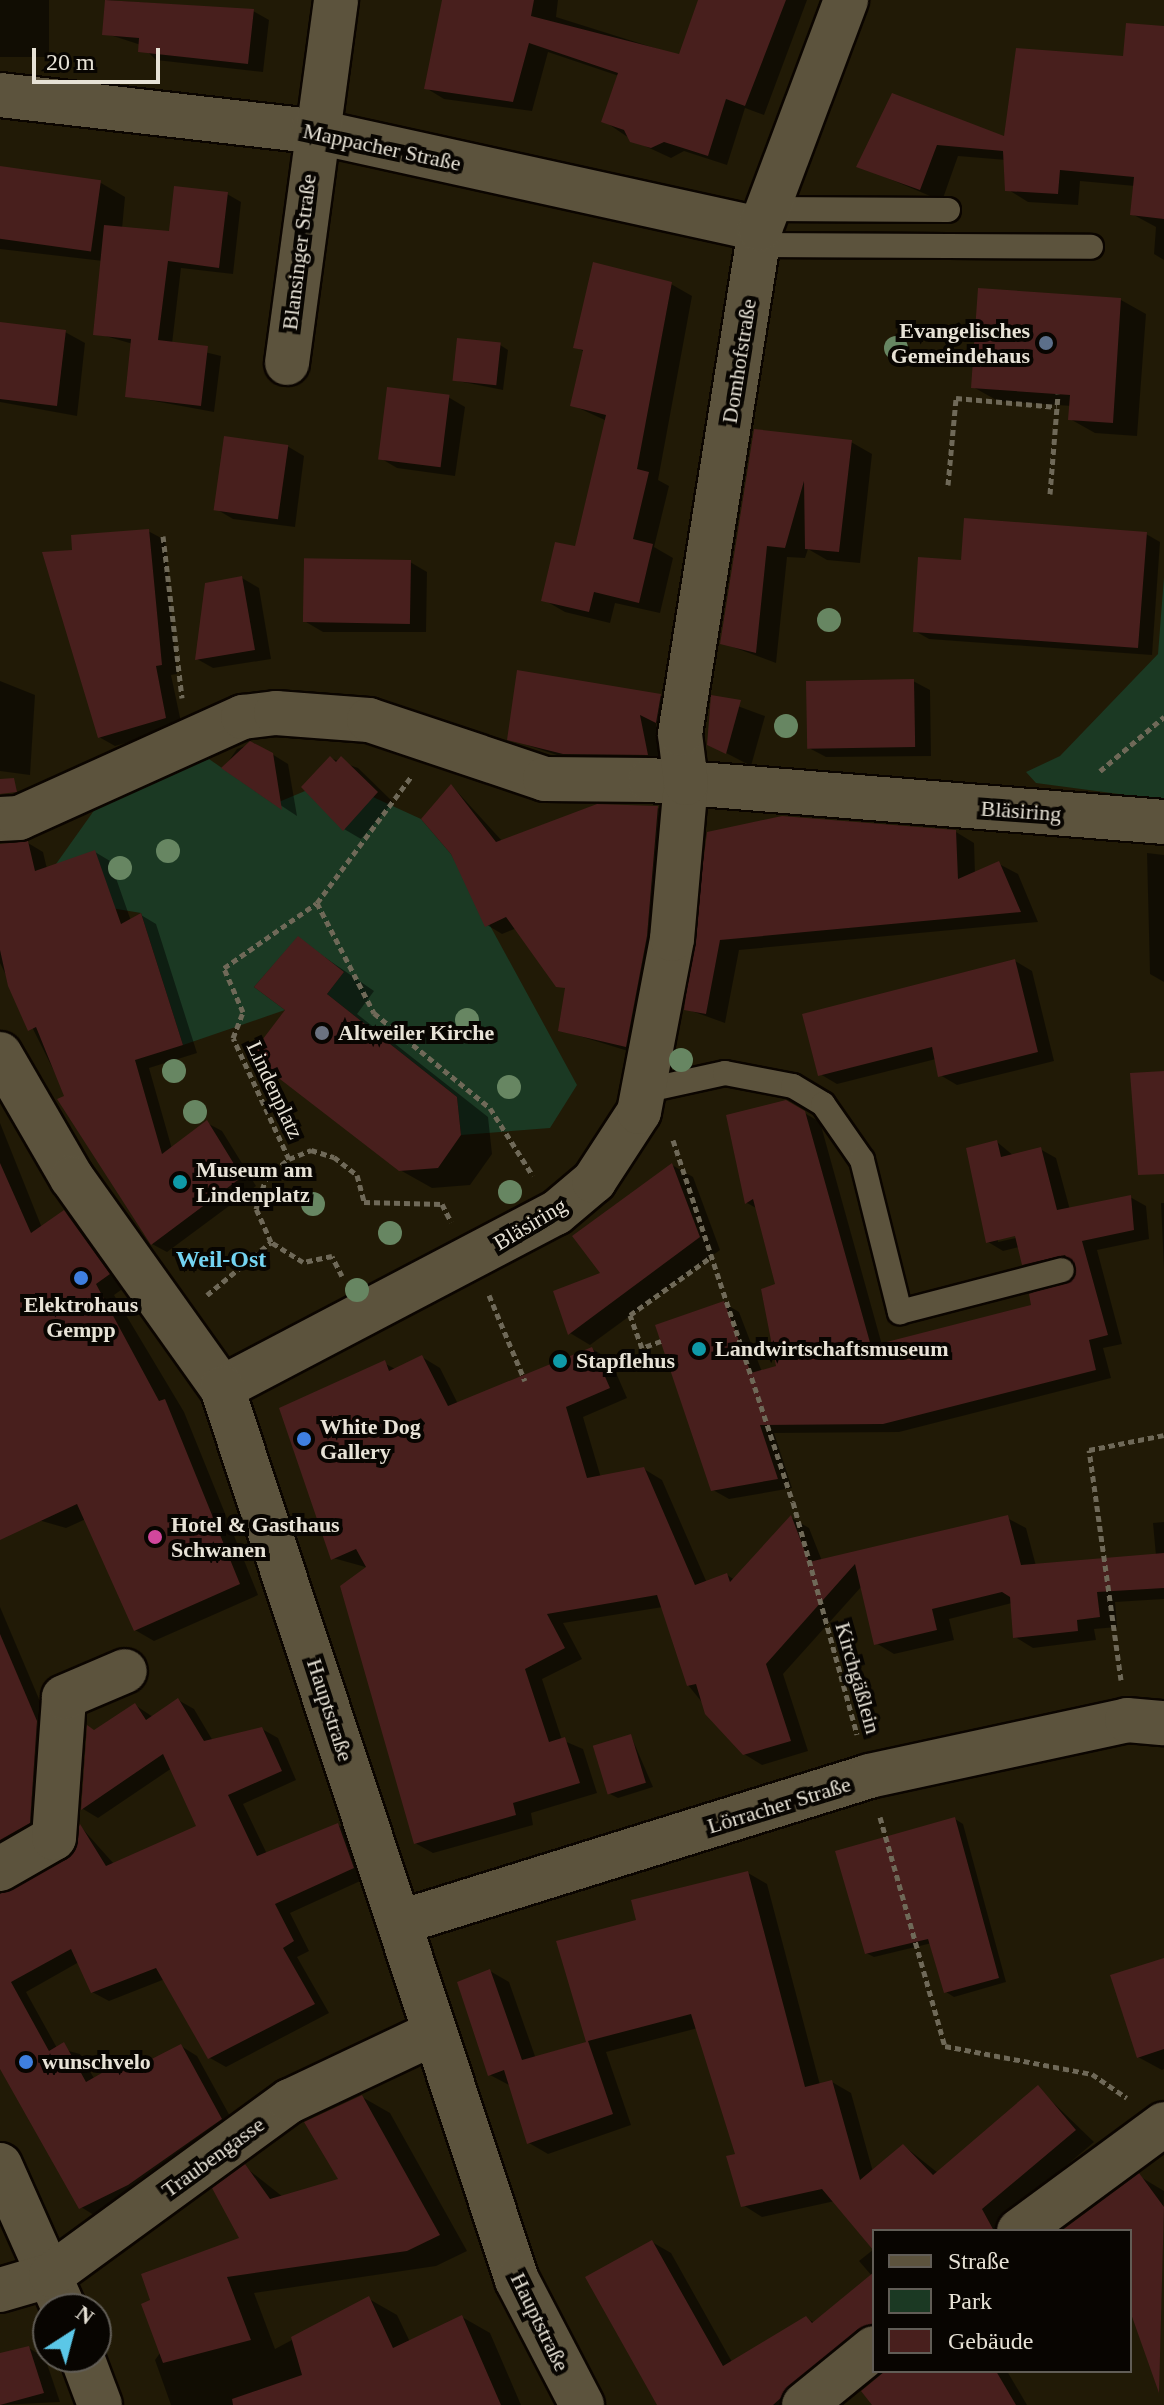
<!DOCTYPE html>
<html>
<head>
<meta charset="utf-8">
<style>
	body { margin:0 }
	#map { position:relative; width:1164px; height:2405px; overflow:hidden; background:#211a06; font-family:Georgia,serif }
	div>[style] { position:absolute }
	.green>* { inset:0; background:#1b3923 }
	.shadow>* { inset:0; background:#0007; transform-origin:0 0 }
	.building>* { inset:0; background:#481f1d; transform-origin:0 0 }
	.path>* { height:5px; margin-top:-2.5px; transform-origin:0; background:repeating-linear-gradient(90deg,#6f6958 0 6px,transparent 0 10px) }
	.roads { filter:drop-shadow(2px 0 #0b0500) drop-shadow(-2px 0 #0b0500) drop-shadow(0 2px #0b0500) drop-shadow(0 -2px #0b0500) }
	.service>* { height:24px; margin:-12px; padding:0 12px; transform-origin:12px; border-radius:12px; background:#5c533d }
	.minor>* { height:44px; margin:-22px; padding:0 22px; transform-origin:22px; border-radius:22px; background:#5c533d }
	.tertiary>* { height:44px; margin:-22px; padding:0 22px; transform-origin:22px; border-radius:22px; background:#5c533d }
	.trees>* { width:24px; height:24px; margin:-12px; border-radius:50%; background:#678662 }
	.dots>* { width:22px; height:22px; translate:-50% -50%; box-sizing:border-box; border:4px solid #080501; border-radius:50% }
	span { translate:-50% -50%; white-space:nowrap; text-align:center; line-height:1.15; -webkit-text-stroke:8px #080501; paint-order:stroke }
	.street-label { font-size:22px; color:#e7e2d6 }
	.poi-label { font-size:22px; color:#e7e2d6; font-weight:700 }
	.right { translate:-100% -50%; text-align:right }
	.left { translate:0 -50%; text-align:left }
	.neighbourhood-label { font-size:24px; color:#73d3f1; font-weight:700 }
	.legend { position:absolute; left:872px; top:2229px; width:260px; height:144px; box-sizing:border-box; background:#080501; border:2px solid #615d56; margin:0; padding:10px 14px; list-style:none; font-size:24px; color:#e7e2d6 }
	.legend li { display:flex; align-items:center; gap:16px; height:40px }
	.legend b { width:40px; border:2px solid #615d56 }
	.north { position:absolute; left:32px; top:2293px; width:80px; height:80px; box-sizing:border-box; background:#080501; border:2px solid #615d56; border-radius:50%; rotate:36deg; font-size:22px; font-weight:700; line-height:32px; text-align:center; color:#e7e2d6 }
	.north::after { content:''; display:block; margin:auto; width:28px; height:36px; background:#5bc7e7; clip-path:polygon(50% 0,100% 100%,50% 72%,0 100%) }
	.scale { position:absolute; left:32px; top:48px; width:128px; height:36px; box-sizing:border-box; border:4px solid #e7e2d6; border-top:0; padding-left:10px; font-size:24px; line-height:28px; white-space:nowrap; color:#e7e2d6; -webkit-text-stroke:6px #080501; paint-order:stroke }
</style>
</head>
<body>
<div id="map">
	<div class="green">
		<div style="clip-path:polygon(1164px 577px,1164px 800px,1036px 783px,1026px 772px,1060px 756px,1158px 654px)"></div>
		<div style="clip-path:polygon(209px 759px,274px 804px,305px 791px,373px 797px,421px 819px,451px 854px,577px 1085px,550px 1128px,461px 1135px,457px 1097px,327px 994px,344px 972px,298px 937px,254px 987px,285px 1010px,183px 1045px,141px 913px,69px 901px,56px 864px,105px 795px)"></div>
	</div>
	<div class="shadow">
		<div style="left:0;top:0;width:49px;height:57px"></div>
		<div style="clip-path:polygon(107px 0,253px 11px,269px 20px,263px 72px,156px 60px,141px 45px,104px 33px)"></div>
		<div style="clip-path:polygon(444px 0,558px 0,556px 17px,680px 56px,702px 0,807px 0,764px 115px,745px 108px,727px 165px,684px 151px,671px 158px,632px 140px,604px 121px,619px 76px,548px 52px,532px 111px,444px 99px,426px 88px)"></div>
		<div style="clip-path:polygon(1164px 28px,1164px 260px,1154px 254px,1156px 227px,1132px 214px,1135px 186px,1080px 181px,1078px 205px,1028px 202px,1007px 189px,1006px 160px,958px 156px,942px 201px,859px 166px,893px 96px,1006px 139px)"></div>
		<div style="clip-path:polygon(0 171px,101px 183px,125px 197px,122px 229px,171px 234px,227px 194px,241px 202px,233px 274px,181px 268px,172px 344px,221px 356px,214px 412px,127px 396px,133px 344px,95px 333px,103px 261px,0 249px)"></div>
		<div style="clip-path:polygon(671px 284px,692px 296px,658px 480px,669px 486px,654px 547px,673px 558px,660px 613px,615px 603px,610px 623px,565px 612px,544px 600px,576px 548px,607px 421px,572px 405px,585px 352px,575px 347px)"></div>
		<div style="clip-path:polygon(1121px 300px,1146px 314px,1137px 436px,1095px 433px,1070px 419px,1072px 406px,998px 401px,973px 387px)"></div>
		<div style="clip-path:polygon(0 324px,65px 332px,85px 343px,77px 416px,0 402px)"></div>
		<div style="clip-path:polygon(500px 345px,508px 350px,503px 390px,453px 380px)"></div>
		<div style="clip-path:polygon(448px 397px,465px 407px,455px 476px,397px 468px,380px 458px)"></div>
		<div style="clip-path:polygon(755px 431px,851px 442px,872px 454px,860px 563px,827px 560px,808px 549px,805px 558px,787px 557px,776px 663px,722px 643px)"></div>
		<div style="clip-path:polygon(287px 446px,304px 456px,295px 527px,233px 519px,216px 509px)"></div>
		<div style="clip-path:polygon(148px 531px,165px 540px,177px 674px,171px 675px,182px 727px,115px 746px,99px 737px,74px 551px)"></div>
		<div style="clip-path:polygon(1146px 534px,1160px 542px,1152px 655px,929px 639px,915px 631px,963px 562px)"></div>
		<div style="clip-path:polygon(410px 562px,427px 572px,426px 632px,323px 632px,306px 622px)"></div>
		<div style="clip-path:polygon(242px 578px,259px 588px,271px 659px,213px 668px,197px 659px)"></div>
		<div style="clip-path:polygon(0 681px,35px 695px,30px 775px,0 771px)"></div>
		<div style="clip-path:polygon(913px 681px,930px 690px,931px 756px,826px 757px,809px 748px)"></div>
		<div style="clip-path:polygon(660px 696px,677px 705px,673px 730px,656px 723px,664px 764px,581px 763px,509px 739px)"></div>
		<div style="clip-path:polygon(713px 697px,765px 716px,751px 766px,709px 744px)"></div>
		<div style="clip-path:polygon(254px 743px,288px 764px,297px 816px,224px 768px,237px 749px)"></div>
		<div style="clip-path:polygon(330px 758px,358px 768px,393px 802px,361px 839px,344px 829px)"></div>
		<div style="clip-path:polygon(452px 786px,503px 842px,597px 806px,658px 808px,673px 817px,641px 1055px,560px 1030px,567px 991px,517px 928px,502px 934px,487px 925px)"></div>
		<div style="clip-path:polygon(956px 832px,974px 843px,975px 874px,999px 864px,1018px 874px,1038px 922px,739px 950px,725px 1023px,686px 1009px,708px 834px)"></div>
		<div style="clip-path:polygon(28px 843px,43px 852px,47px 869px,95px 852px,110px 861px,131px 921px,141px 915px,156px 924px,197px 1053px,149px 1068px,172px 1149px,207px 1123px,222px 1131px,256px 1186px,167px 1252px,152px 1244px,67px 1097px,0 963px,0 847px)"></div>
		<div style="clip-path:polygon(1147px 853px,1164px 855px,1164px 982px,1150px 974px)"></div>
		<div style="clip-path:polygon(298px 939px,374px 991px,357px 1014px,488px 1117px,492px 1154px,470px 1185px,432px 1188px,400px 1170px,288px 1010px)"></div>
		<div style="clip-path:polygon(1015px 961px,1032px 971px,1054px 1061px,957px 1085px,940px 1075px,936px 1059px,837px 1084px,820px 1074px)"></div>
		<div style="clip-path:polygon(evenodd,785px 1102px,820px 1122px,882px 1345px,1034px 1306px,1079px 1276px,1073px 1265px,1039px 1273px,1023px 1264px,1019px 1247px,1003px 1251px,988px 1242px,997px 1142px,1014px 1156px,1040px 1149px,1056px 1158px,1070px 1210px,1130px 1197px,1146px 1206px,1149px 1239px,1097px 1250px,1122px 1344px,1103px 1348px,1111px 1378px,899px 1432px,774px 1433px,792px 1488px,729px 1499px,713px 1490px,724px 1303px,739px 1312px,762px 1372px,779px 1367px,778px 1285px,758px 1209px,747px 1203px,728px 1116px,785px 1102px,1024px 1232px,1025px 1236px,998px 1242px,998px 1238px,1024px 1232px)"></div>
		<div style="clip-path:polygon(0 1123px,42px 1228px,64px 1212px,83px 1223px,128px 1285px,114px 1295px,184px 1412px,258px 1595px,154px 1641px,135px 1630px,86px 1519px,66px 1528px,0 1509px)"></div>
		<div style="clip-path:polygon(672px 1165px,693px 1177px,720px 1250px,590px 1345px,570px 1333px)"></div>
		<div style="clip-path:polygon(1161px 1203px,1164px 1203px,1164px 1269px)"></div>
		<div style="clip-path:polygon(592px 1349px,610px 1359px,627px 1398px,583px 1417px,601px 1478px,644px 1469px,662px 1480px,707px 1583px,727px 1575px,735px 1580px,792px 1518px,809px 1528px,822px 1561px,1007px 1518px,1026px 1528px,1036px 1566px,1156px 1556px,1153px 1523px,1164px 1522px,1164px 1599px,1115px 1602px,1117px 1627px,1094px 1629px,1096px 1640px,1033px 1648px,1015px 1637px,1012px 1603px,949px 1619px,954px 1640px,894px 1654px,876px 1643px,862px 1586px,783px 1674px,808px 1751px,762px 1765px,744px 1754px,688px 1685px,663px 1607px,563px 1623px,582px 1659px,542px 1679px,562px 1740px,583px 1749px,597px 1793px,531px 1813px,533px 1825px,433px 1853px,415px 1843px,369px 1568px,333px 1558px,384px 1363px,397px 1370px,422px 1357px,440px 1368px,458px 1404px)"></div>
		<div style="clip-path:polygon(0 1607px,53px 1732px,46px 1832px,0 1861px)"></div>
		<div style="clip-path:polygon(178px 1700px,194px 1709px,213px 1741px,262px 1729px,278px 1738px,296px 1780px,243px 1804px,267px 1854px,338px 1825px,354px 1834px,369px 1877px,290px 1913px,309px 1951px,297px 1957px,329px 2013px,226px 2067px,210px 2058px,165px 1979px,109px 2001px,92px 1992px,79px 1962px,26px 1992px,57px 2048px,80px 2054px,95px 2080px,130px 2059px,142px 2066px,181px 2046px,197px 2056px,237px 2129px,97px 2217px,81px 2207px,0 2029px,0 1893px,68px 1861px,81px 1827px,114px 1864px,199px 1827px,172px 1768px,98px 1818px,83px 1809px,89px 1728px,95px 1732px,135px 1705px,153px 1717px)"></div>
		<div style="clip-path:polygon(631px 1736px,653px 1787px,618px 1798px,610px 1794px)"></div>
		<div style="clip-path:polygon(955px 1819px,963px 1824px,1006px 1982px,954px 1997px,946px 1992px,932px 1943px,874px 1957px,866px 1953px)"></div>
		<div style="clip-path:polygon(748px 1873px,767px 1884px,820px 2085px,832px 2082px,851px 2093px,873px 2172px,904px 2146px,938px 2173px,1038px 2088px,1094px 2142px,1001px 2221px,1005px 2231px,874px 2231px,874px 2248px,835px 2201px,762px 2217px,743px 2205px,737px 2155px,698px 2028px,606px 2052px,631px 2125px,548px 2154px,529px 2143px,511px 2086px,490px 2075px,490px 1971px,509px 1982px,536px 2059px,588px 2043px,559px 1942px,638px 1922px)"></div>
		<div style="clip-path:polygon(1164px 1960px,1164px 2069px,1162px 2070px,1138px 2057px)"></div>
		<div style="clip-path:polygon(362px 2097px,390px 2113px,467px 2251px,436px 2266px,254px 2293px,275px 2349px,369px 2299px,397px 2315px,410px 2342px,462px 2317px,490px 2333px,521px 2405px,171px 2405px,155px 2360px,242px 2239px,245px 2167px,283px 2197px,341px 2180px)"></div>
		<div style="clip-path:polygon(1139px 2176px,1164px 2191px,1160px 2346px,1130px 2305px,1130px 2231px,1062px 2231px)"></div>
		<div style="clip-path:polygon(652px 2242px,671px 2253px,732px 2362px,806px 2318px,815px 2323px,872px 2276px,859px 2261px,874px 2249px,874px 2342px,799px 2405px,659px 2405px)"></div>
		<div style="clip-path:polygon(29px 2348px,45px 2358px,60px 2402px,0 2405px,0 2355px)"></div>
		<div style="clip-path:polygon(885px 2371px,1007px 2371px,1027px 2405px,874px 2405px)"></div>
	</div>
	<div class="building">
		<div style="clip-path:polygon(105px 0,254px 9px,248px 64px,138px 52px,139px 38px,102px 35px)"></div>
		<div style="clip-path:polygon(442px 0,534px 0,531px 16px,679px 54px,698px 0,786px 0,745px 106px,726px 99px,708px 156px,664px 142px,651px 148px,630px 142px,624px 130px,601px 122px,618px 73px,529px 43px,513px 102px,424px 89px)"></div>
		<div style="clip-path:polygon(1126px 23px,1164px 26px,1164px 219px,1130px 215px,1134px 177px,1060px 170px,1058px 194px,1005px 191px,1003px 151px,937px 145px,920px 190px,856px 167px,892px 93px,1004px 136px,1016px 48px,1123px 56px)"></div>
		<div style="left:0;top:166px;width:102px;height:72px;rotate:8deg"></div>
		<div style="clip-path:polygon(174px 186px,228px 192px,219px 268px,168px 261px,158px 340px,208px 346px,201px 406px,125px 397px,131px 339px,93px 335px,104px 225px,169px 231px)"></div>
		<div style="clip-path:polygon(593px 262px,672px 282px,637px 469px,649px 472px,633px 539px,653px 544px,639px 603px,594px 592px,589px 612px,541px 601px,555px 542px,575px 546px,606px 415px,570px 406px,583px 350px,573px 348px)"></div>
		<div style="clip-path:polygon(978px 288px,1121px 298px,1113px 423px,1068px 420px,1070px 395px,971px 388px)"></div>
		<div style="clip-path:polygon(0 322px,66px 330px,57px 406px,0 399px)"></div>
		<div style="left:457px;top:338px;width:44px;height:43px;rotate:6deg"></div>
		<div style="left:387px;top:387px;width:63px;height:73px;rotate:7deg"></div>
		<div style="clip-path:polygon(754px 429px,852px 440px,839px 552px,805px 549px,804px 481px,785px 548px,767px 546px,756px 653px,720px 644px)"></div>
		<div style="left:224px;top:436px;width:65px;height:75px;rotate:8deg"></div>
		<div style="clip-path:polygon(964px 518px,1147px 532px,1138px 648px,913px 632px,918px 557px,961px 560px)"></div>
		<div style="clip-path:polygon(149px 529px,162px 665px,156px 666px,166px 718px,98px 738px,42px 552px,72px 550px,71px 535px)"></div>
		<div style="left:411px;top:560px;width:64px;height:107px;rotate:91deg"></div>
		<div style="clip-path:polygon(242px 576px,255px 650px,195px 660px,205px 583px)"></div>
		<div style="clip-path:polygon(517px 670px,661px 694px,656px 723px,640px 715px,648px 755px,563px 754px,507px 740px)"></div>
		<div style="left:914px;top:679px;width:68px;height:108px;rotate:89deg"></div>
		<div style="clip-path:polygon(711px 695px,741px 700px,726px 754px,707px 745px)"></div>
		<div style="clip-path:polygon(250px 741px,273px 753px,282px 810px,221px 768px)"></div>
		<div style="clip-path:polygon(330px 756px,336px 762px,341px 756px,378px 792px,343px 831px,301px 787px)"></div>
		<div style="clip-path:polygon(14px 778px,17px 792px,0 794px,0 779px)"></div>
		<div style="clip-path:polygon(451px 784px,496px 842px,597px 804px,658px 806px,647px 936px,626px 1047px,558px 1031px,565px 988px,556px 987px,506px 917px,485px 927px,451px 854px,421px 819px)"></div>
		<div style="clip-path:polygon(782px 816px,956px 830px,958px 879px,999px 861px,1021px 912px,720px 940px,706px 1014px,684px 1010px,707px 832px)"></div>
		<div style="clip-path:polygon(28px 841px,35px 871px,95px 850px,121px 924px,141px 913px,183px 1045px,135px 1060px,162px 1154px,207px 1120px,242px 1177px,151px 1245px,57px 1099px,64px 1096px,36px 1027px,28px 1031px,8px 986px,0 950px,0 844px)"></div>
		<div style="clip-path:polygon(298px 936px,344px 972px,327px 994px,457px 1097px,461px 1135px,438px 1168px,399px 1171px,250px 1056px,285px 1010px,254px 987px)"></div>
		<div style="clip-path:polygon(1015px 959px,1038px 1052px,938px 1077px,932px 1047px,818px 1076px,802px 1014px)"></div>
		<div style="clip-path:polygon(1164px 1071px,1164px 1174px,1138px 1175px,1130px 1073px)"></div>
		<div style="clip-path:polygon(786px 1100px,805px 1111px,871px 1346px,1031px 1305px,1029px 1294px,1076px 1275px,1065px 1255px,1022px 1265px,1015px 1236px,986px 1243px,966px 1148px,997px 1140px,1001px 1157px,1041px 1147px,1057px 1210px,1131px 1195px,1134px 1230px,1082px 1241px,1108px 1335px,1089px 1340px,1096px 1370px,883px 1424px,760px 1425px,778px 1479px,711px 1491px,655px 1325px,724px 1301px,751px 1373px,776px 1366px,761px 1289px,775px 1284px,753px 1199px,745px 1204px,726px 1115px)"></div>
		<div style="clip-path:polygon(0 1163px,31px 1233px,64px 1210px,110px 1274px,96px 1284px,159px 1401px,165px 1399px,240px 1584px,134px 1631px,77px 1504px,0 1540px)"></div>
		<div style="clip-path:polygon(672px 1163px,700px 1237px,568px 1335px,553px 1291px,600px 1273px,572px 1236px)"></div>
		<div style="clip-path:polygon(592px 1347px,610px 1388px,566px 1407px,587px 1478px,644px 1467px,695px 1585px,727px 1573px,730px 1582px,791px 1515px,809px 1562px,1008px 1515px,1021px 1565px,1164px 1553px,1164px 1588px,1097px 1592px,1100px 1617px,1077px 1620px,1078px 1631px,1013px 1638px,1010px 1597px,1002px 1592px,932px 1609px,937px 1630px,874px 1645px,855px 1564px,766px 1664px,791px 1741px,743px 1755px,705px 1714px,696px 1684px,687px 1686px,657px 1595px,547px 1614px,565px 1648px,525px 1669px,549px 1742px,565px 1737px,580px 1783px,513px 1803px,516px 1815px,414px 1844px,340px 1586px,366px 1567px,356px 1549px,331px 1560px,279px 1408px,385px 1360px,389px 1371px,422px 1355px,448px 1406px)"></div>
		<div style="clip-path:polygon(0 1634px,37px 1721px,30px 1823px,0 1840px)"></div>
		<div style="clip-path:polygon(178px 1698px,204px 1741px,262px 1727px,282px 1771px,228px 1795px,257px 1856px,338px 1823px,354px 1868px,275px 1904px,294px 1941px,283px 1948px,315px 2004px,208px 2059px,156px 1968px,91px 1993px,71px 1949px,11px 1982px,49px 2051px,64px 2042px,86px 2082px,130px 2057px,136px 2067px,181px 2044px,222px 2119px,128px 2185px,79px 2209px,0 2069px,0 1894px,67px 1859px,80px 1824px,106px 1866px,196px 1826px,163px 1754px,81px 1810px,87px 1725px,94px 1730px,135px 1703px,146px 1720px)"></div>
		<div style="left:631px;top:1734px;width:51px;height:40px;rotate:73deg"></div>
		<div style="clip-path:polygon(955px 1817px,999px 1978px,944px 1993px,928px 1939px,865px 1954px,835px 1851px)"></div>
		<div style="clip-path:polygon(748px 1871px,805px 2087px,832px 2080px,860px 2180px,903px 2144px,933px 2175px,1038px 2085px,1076px 2130px,982px 2209px,994px 2231px,873px 2231px,874px 2251px,822px 2189px,741px 2207px,726px 2156px,735px 2154px,691px 2014px,588px 2041px,613px 2114px,527px 2144px,504px 2070px,488px 2076px,457px 1982px,490px 1969px,522px 2060px,586px 2042px,556px 1941px,636px 1920px,631px 1900px)"></div>
		<div style="clip-path:polygon(1164px 1958px,1164px 2049px,1137px 2058px,1110px 1975px)"></div>
		<div style="clip-path:polygon(362px 2095px,440px 2235px,407px 2251px,227px 2277px,251px 2340px,163px 2363px,141px 2304px,150px 2300px,141px 2274px,239px 2238px,212px 2188px,245px 2164px,270px 2199px,338px 2179px,304px 2122px)"></div>
		<div style="clip-path:polygon(1139px 2173px,1164px 2207px,1159px 2393px,1130px 2311px,1130px 2231px,1061px 2231px)"></div>
		<div style="clip-path:polygon(652px 2240px,723px 2366px,806px 2316px,812px 2323px,874px 2272px,874px 2324px,858px 2329px,773px 2405px,657px 2405px,585px 2277px)"></div>
		<div style="clip-path:polygon(369px 2296px,393px 2348px,462px 2315px,501px 2405px,233px 2405px,232px 2399px,302px 2375px,291px 2337px)"></div>
		<div style="clip-path:polygon(29px 2346px,44px 2393px,0 2405px,0 2353px)"></div>
		<div style="clip-path:polygon(885px 2371px,996px 2371px,1016px 2405px,872px 2405px,861px 2391px)"></div>
	</div>
	<div class="path">
		<div style="left:948px;top:485px;width:87px;rotate:-84.7deg"></div>
		<div style="left:956px;top:398px;width:101px;rotate:5.1deg"></div>
		<div style="left:1050px;top:494px;width:100px;rotate:-85.4deg"></div>
		<div style="left:163px;top:536px;width:163px;rotate:83.3deg"></div>
		<div style="left:1100px;top:771px;width:84px;rotate:-40.2deg"></div>
		<div style="left:317px;top:903px;width:124px;rotate:62.6deg"></div>
		<div style="left:374px;top:1013px;width:150px;rotate:39.3deg"></div>
		<div style="left:490px;top:1108px;width:80px;rotate:57.7deg"></div>
		<div style="left:673px;top:1140px;width:381px;rotate:71.7deg"></div>
		<div style="left:793px;top:1502px;width:241px;rotate:74.6deg"></div>
		<div style="left:289px;top:1159px;width:24px;rotate:-22deg"></div>
		<div style="left:311px;top:1150px;width:24px;rotate:17deg"></div>
		<div style="left:334px;top:1157px;width:29px;rotate:38deg"></div>
		<div style="left:357px;top:1175px;width:28px;rotate:75deg"></div>
		<div style="left:364px;top:1202px;width:78px;rotate:1.5deg"></div>
		<div style="left:442px;top:1204px;width:20px;rotate:63deg"></div>
		<div style="left:342px;top:1276px;width:22px;rotate:-117deg"></div>
		<div style="left:332px;top:1256px;width:30px;rotate:168deg"></div>
		<div style="left:303px;top:1262px;width:38px;rotate:-148deg"></div>
		<div style="left:271px;top:1242px;width:36px;rotate:-114deg"></div>
		<div style="left:256px;top:1209px;width:33px;rotate:-72deg"></div>
		<div style="left:266px;top:1178px;width:30px;rotate:-40deg"></div>
		<div style="left:289px;top:1159px;width:133px;rotate:-114.8deg"></div>
		<div style="left:233px;top:1038px;width:28px;rotate:-69deg"></div>
		<div style="left:243px;top:1012px;width:48px;rotate:-113.4deg"></div>
		<div style="left:224px;top:968px;width:113px;rotate:-35deg"></div>
		<div style="left:317px;top:903px;width:157px;rotate:-53.3deg"></div>
		<div style="left:207px;top:1295px;width:83px;rotate:-39.6deg"></div>
		<div style="left:489px;top:1295px;width:93px;rotate:67.3deg"></div>
		<div style="left:661px;top:1341px;width:20px;rotate:160deg"></div>
		<div style="left:642px;top:1348px;width:35px;rotate:-110deg"></div>
		<div style="left:630px;top:1315px;width:100px;rotate:-35.6deg"></div>
		<div style="left:1121px;top:1680px;width:232px;rotate:-97.9deg"></div>
		<div style="left:1089px;top:1450px;width:76px;rotate:-11.3deg"></div>
		<div style="left:880px;top:1817px;width:238px;rotate:74.2deg"></div>
		<div style="left:945px;top:2046px;width:150px;rotate:10.8deg"></div>
		<div style="left:1092px;top:2074px;width:42px;rotate:34.4deg"></div>
	</div>
	<div class="roads">
		<div class="service">
			<div style="left:767px;top:209px;width:181px;rotate:0.3deg"></div>
			<div style="left:757px;top:245px;width:334px;rotate:0.3deg"></div>
			<div style="left:643px;top:1091px;width:84px;rotate:-12.4deg"></div>
			<div style="left:725px;top:1073px;width:69px;rotate:10.8deg"></div>
			<div style="left:793px;top:1086px;width:35px;rotate:31deg"></div>
			<div style="left:823px;top:1104px;width:68px;rotate:55.1deg"></div>
			<div style="left:862px;top:1160px;width:157px;rotate:76deg"></div>
			<div style="left:900px;top:1312px;width:167px;rotate:-14.5deg"></div>
		</div>
		<div class="minor">
			<div style="left:0;top:95px;width:315px;rotate:6.6deg"></div>
			<div style="left:313px;top:131px;width:458px;rotate:12.4deg"></div>
			<div style="left:287px;top:363px;width:366px;rotate:-82.3deg"></div>
			<div style="left:0;top:819px;width:19px;rotate:-3deg"></div>
			<div style="left:19px;top:818px;width:246px;rotate:-24.3deg"></div>
			<div style="left:243px;top:717px;width:33px;rotate:-7deg"></div>
			<div style="left:276px;top:713px;width:93px;rotate:4.3deg"></div>
			<div style="left:369px;top:720px;width:186px;rotate:18.5deg"></div>
			<div style="left:545px;top:779px;width:105px;rotate:0.5deg"></div>
			<div style="left:650px;top:780px;width:516px;rotate:4.67deg"></div>
			<div style="left:222px;top:1388px;width:377px;rotate:-27.7deg"></div>
			<div style="left:556px;top:1213px;width:50px;rotate:-40.1deg"></div>
			<div style="left:594px;top:1181px;width:82px;rotate:-56.9deg"></div>
			<div style="left:639px;top:1112px;width:176px;rotate:-79.2deg"></div>
			<div style="left:672px;top:939px;width:157px;rotate:-84.9deg"></div>
			<div style="left:686px;top:783px;width:49px;rotate:-97deg"></div>
			<div style="left:680px;top:734px;width:511px;rotate:-81deg"></div>
			<div style="left:760px;top:229px;width:245px;rotate:-69.4deg"></div>
			<div style="left:0;top:1869px;width:62px;rotate:-29.9deg"></div>
			<div style="left:54px;top:1838px;width:141px;rotate:-85.9deg"></div>
			<div style="left:64px;top:1697px;width:66px;rotate:-23.1deg"></div>
			<div style="left:401px;top:1922px;width:490px;rotate:-17.3deg"></div>
			<div style="left:869px;top:1776px;width:264px;rotate:-12.2deg"></div>
			<div style="left:1127px;top:1720px;width:37px;rotate:5deg"></div>
			<div style="left:0;top:2165px;width:158px;rotate:66deg"></div>
			<div style="left:1019px;top:2231px;width:180px;rotate:-36.4deg"></div>
			<div style="left:0;top:2290px;width:53px;rotate:-16.4deg"></div>
			<div style="left:51px;top:2275px;width:296px;rotate:-36.1deg"></div>
			<div style="left:290px;top:2101px;width:159px;rotate:-25.3deg"></div>
			<div style="left:82px;top:2357px;width:51px;rotate:69.4deg"></div>
			<div style="left:804px;top:2405px;width:90px;rotate:-39.2deg"></div>
		</div>
		<div class="tertiary">
			<div style="left:0;top:1054px;width:143px;rotate:59.9deg"></div>
			<div style="left:72px;top:1178px;width:258px;rotate:54.5deg"></div>
			<div style="left:222px;top:1388px;width:940px;rotate:71.7deg"></div>
			<div style="left:517px;top:2280px;width:141px;rotate:62.5deg"></div>
		</div>
	</div>
	<div class="trees">
		<div style="left:896px;top:348px"></div>
		<div style="left:829px;top:620px"></div>
		<div style="left:786px;top:726px"></div>
		<div style="left:168px;top:851px"></div>
		<div style="left:120px;top:868px"></div>
		<div style="left:467px;top:1020px"></div>
		<div style="left:681px;top:1060px"></div>
		<div style="left:174px;top:1071px"></div>
		<div style="left:509px;top:1087px"></div>
		<div style="left:195px;top:1112px"></div>
		<div style="left:510px;top:1192px"></div>
		<div style="left:313px;top:1204px"></div>
		<div style="left:390px;top:1233px"></div>
		<div style="left:357px;top:1290px"></div>
	</div>
	<div class="dots">
		<div style="left:1046px;top:343px;background:#5c6f8a"></div>
		<div style="left:322px;top:1033px;background:#6b7280"></div>
		<div style="left:180px;top:1182px;background:#0f9aa8"></div>
		<div style="left:81px;top:1278px;background:#3f7fe0"></div>
		<div style="left:699px;top:1349px;background:#0f9aa8"></div>
		<div style="left:560px;top:1361px;background:#0f9aa8"></div>
		<div style="left:304px;top:1439px;background:#3f7fe0"></div>
		<div style="left:155px;top:1537px;background:#d1479c"></div>
		<div style="left:26px;top:2062px;background:#3f7fe0"></div>
	</div>
	<div class="street-label">
		<span style="left:382px;top:147px;rotate:12deg">Mappacher Straße</span>
		<span style="left:299px;top:252px;rotate:-83deg">Blansinger Straße</span>
		<span style="left:739px;top:361px;rotate:-81deg">Domhofstraße</span>
		<span style="left:1021px;top:811px;rotate:4deg">Bläsiring</span>
		<span style="left:275px;top:1090px;rotate:65deg">Lindenplatz</span>
		<span style="left:530px;top:1224px;rotate:-31deg">Bläsiring</span>
		<span style="left:858px;top:1678px;rotate:74deg">Kirchgäßlein</span>
		<span style="left:330px;top:1710px;rotate:72deg">Hauptstraße</span>
		<span style="left:779px;top:1805px;rotate:-17deg">Lörracher Straße</span>
		<span style="left:213px;top:2157px;rotate:-36deg">Traubengasse</span>
		<span style="left:540px;top:2322px;rotate:64deg">Hauptstraße</span>
	</div>
	<div class="poi-label">
		<span class="right" style="left:1030px;top:343px">Evangelisches<br>Gemeindehaus</span>
		<span class="left" style="left:338px;top:1033px">Altweiler Kirche</span>
		<span class="left" style="left:196px;top:1182px">Museum am<br>Lindenplatz</span>
		<span style="left:81px;top:1317px">Elektrohaus<br>Gempp</span>
		<span class="left" style="left:715px;top:1349px">Landwirtschaftsmuseum</span>
		<span class="left" style="left:576px;top:1361px">Stapflehus</span>
		<span class="left" style="left:320px;top:1439px">White Dog<br>Gallery</span>
		<span class="left" style="left:171px;top:1537px">Hotel &amp; Gasthaus<br>Schwanen</span>
		<span class="left" style="left:42px;top:2062px">wunschvelo</span>
	</div>
	<div class="neighbourhood-label">
		<span style="left:221px;top:1260px">Weil-Ost</span>
	</div>
	<ul class="legend">
	<li><b style="height:10px;background:#5c533d"></b>Straße</li>
	<li><b style="height:22px;background:#1b3923"></b>Park</li>
	<li><b style="height:22px;background:#481f1d"></b>Gebäude</li>
	</ul>
	<div class="north">N</div>
	<div class="scale">20 m</div>
</div>
</body>
</html>
